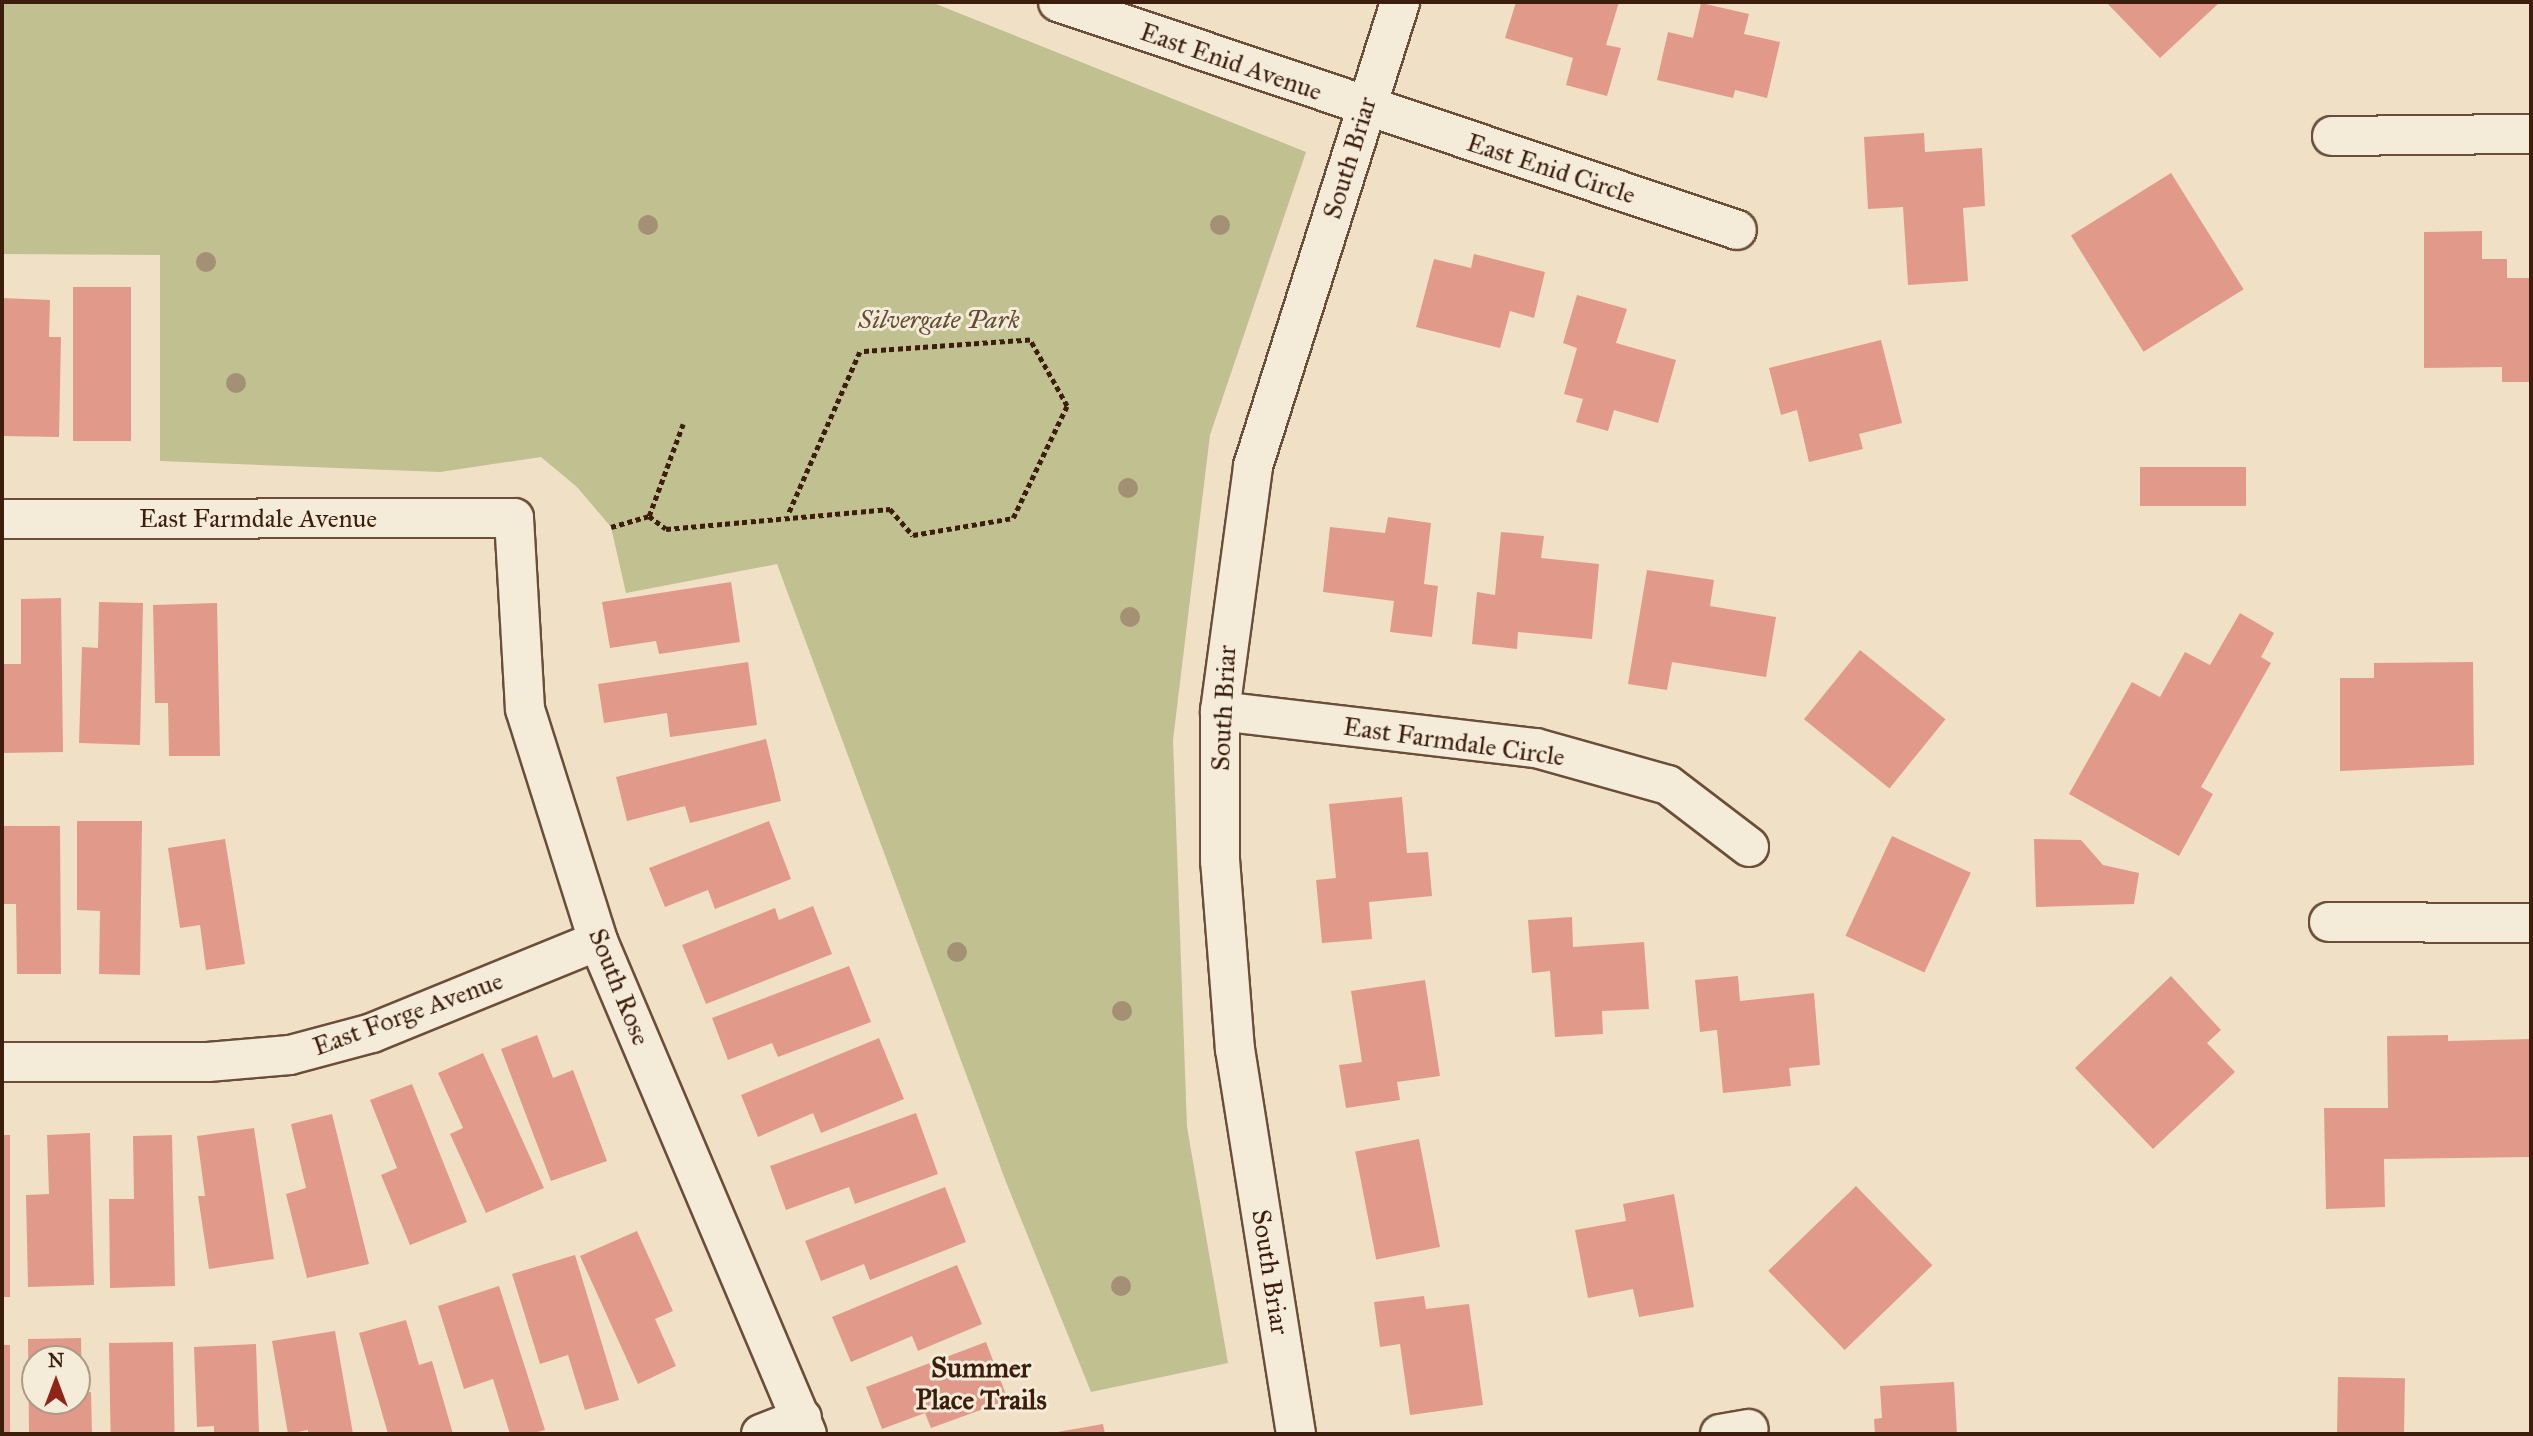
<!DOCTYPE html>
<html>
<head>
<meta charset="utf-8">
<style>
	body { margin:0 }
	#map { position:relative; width:2533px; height:1436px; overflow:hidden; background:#f0e0c5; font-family:"IM FELL Great Primer",serif }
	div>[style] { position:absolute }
	.green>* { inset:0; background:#c1c090 }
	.building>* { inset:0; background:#e19a8a; transform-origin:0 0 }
	.path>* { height:4.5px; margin-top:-2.25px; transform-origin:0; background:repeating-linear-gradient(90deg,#3d1d0b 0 5px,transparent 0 8.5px) }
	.roads { filter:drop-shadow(2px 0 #6a4e3a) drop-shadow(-2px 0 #6a4e3a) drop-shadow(0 2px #6a4e3a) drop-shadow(0 -2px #6a4e3a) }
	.minor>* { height:38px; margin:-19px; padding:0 19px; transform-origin:19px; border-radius:19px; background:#f5ebd9 }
	.trees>* { width:20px; height:20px; margin:-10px; border-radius:50%; background:#a49075 }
	span { translate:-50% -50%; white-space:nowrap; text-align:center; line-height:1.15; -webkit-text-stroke:6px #f5ebd9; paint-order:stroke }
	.street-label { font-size:26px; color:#3d1d0b }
	.park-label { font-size:26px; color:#654e33; font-style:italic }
	.neighbourhood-label { font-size:28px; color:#3d1d0b; font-weight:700 }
	.frame { position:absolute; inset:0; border:4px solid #3d1d0b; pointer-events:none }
	.north { position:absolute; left:21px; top:1345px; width:70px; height:70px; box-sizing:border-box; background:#f5ebd9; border:2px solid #ab9987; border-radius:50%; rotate:0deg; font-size:19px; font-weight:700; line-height:28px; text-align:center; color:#3d1d0b }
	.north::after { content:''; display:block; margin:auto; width:24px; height:32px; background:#8f2418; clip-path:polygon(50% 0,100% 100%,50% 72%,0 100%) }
</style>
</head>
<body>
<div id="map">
	<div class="green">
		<div style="clip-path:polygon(2px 2px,931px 2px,1306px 152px,1210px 435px,1173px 740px,1187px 1127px,1228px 1363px,1091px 1392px,1006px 1182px,777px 564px,626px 593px,611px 527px,577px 487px,541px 457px,440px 472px,160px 461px,160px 255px,2px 254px)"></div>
	</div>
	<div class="building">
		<div style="clip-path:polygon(1516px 2px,1619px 2px,1606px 45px,1621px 48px,1607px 96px,1566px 85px,1573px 58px,1505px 38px)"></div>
		<div style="clip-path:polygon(2106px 2px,2220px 2px,2160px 58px)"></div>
		<div style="clip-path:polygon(1701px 3px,1749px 14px,1744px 34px,1780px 42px,1767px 98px,1735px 90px,1733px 98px,1657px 80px,1668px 32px,1693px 38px)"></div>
		<div style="clip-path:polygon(1924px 133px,1925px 152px,1982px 148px,1985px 206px,1963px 208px,1968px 281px,1908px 285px,1903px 207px,1868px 209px,1864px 137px)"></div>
		<div style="left:2171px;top:173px;width:137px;height:118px;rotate:58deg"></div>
		<div style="clip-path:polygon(2482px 231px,2482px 259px,2507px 259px,2507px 278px,2530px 278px,2530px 382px,2502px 382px,2502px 367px,2424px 368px,2424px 232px)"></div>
		<div style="clip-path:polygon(1474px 254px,1545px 272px,1534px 318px,1510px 311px,1500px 348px,1416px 327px,1434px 259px,1471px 268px)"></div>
		<div style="left:73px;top:287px;width:58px;height:154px"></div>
		<div style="clip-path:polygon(1577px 295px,1627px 309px,1616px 343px,1676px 360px,1658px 423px,1614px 410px,1608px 431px,1576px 422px,1583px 399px,1564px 394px,1577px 348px,1563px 343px)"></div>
		<div style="clip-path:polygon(2px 298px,50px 300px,49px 337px,61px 337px,59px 437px,2px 436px)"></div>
		<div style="clip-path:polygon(1881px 340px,1902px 423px,1859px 434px,1863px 449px,1809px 462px,1797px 410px,1781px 415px,1769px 368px)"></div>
		<div style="left:2246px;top:467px;width:39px;height:106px;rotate:90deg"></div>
		<div style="clip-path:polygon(1388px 517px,1431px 523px,1424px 584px,1438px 586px,1432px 637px,1390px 632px,1394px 601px,1323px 592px,1330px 527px,1385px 533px)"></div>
		<div style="clip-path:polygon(1501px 532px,1544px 536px,1541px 558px,1599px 564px,1592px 639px,1518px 632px,1517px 649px,1472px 644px,1477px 592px,1495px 595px)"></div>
		<div style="clip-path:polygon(1647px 570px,1714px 580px,1710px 606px,1776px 617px,1766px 677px,1672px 662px,1667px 690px,1628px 684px)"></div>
		<div style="clip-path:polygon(731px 582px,740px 642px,659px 654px,656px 641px,610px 648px,602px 602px)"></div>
		<div style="clip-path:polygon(61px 598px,63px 752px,2px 753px,2px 664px,21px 664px,21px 599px)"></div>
		<div style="clip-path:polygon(99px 602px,143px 603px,140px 745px,79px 743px,82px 647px,98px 648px)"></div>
		<div style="clip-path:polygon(217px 603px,220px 756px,169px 756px,168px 703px,155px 703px,153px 605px)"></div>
		<div style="clip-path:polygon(2240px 613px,2274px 633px,2261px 657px,2271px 663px,2201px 787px,2213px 794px,2179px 856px,2069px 794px,2132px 682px,2160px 697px,2185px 652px,2210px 665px)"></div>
		<div style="left:1860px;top:650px;width:110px;height:89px;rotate:39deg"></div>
		<div style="clip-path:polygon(748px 662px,757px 725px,670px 737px,667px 713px,604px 723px,598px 684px)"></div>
		<div style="clip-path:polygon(2473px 662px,2474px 765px,2340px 771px,2340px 678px,2374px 678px,2374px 663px)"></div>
		<div style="clip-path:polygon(766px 739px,781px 801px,690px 823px,685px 806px,627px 821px,616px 777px)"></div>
		<div style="clip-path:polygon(1402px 797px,1407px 853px,1428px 852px,1432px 896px,1369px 902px,1372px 939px,1322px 943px,1316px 880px,1336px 878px,1329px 804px)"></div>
		<div style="clip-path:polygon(77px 821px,142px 821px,140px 975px,99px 974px,100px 911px,77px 910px)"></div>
		<div style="clip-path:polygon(769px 821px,791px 879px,715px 909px,708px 890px,665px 907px,649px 868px)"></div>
		<div style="clip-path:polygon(2px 826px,60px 826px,61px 974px,17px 974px,16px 904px,2px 904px)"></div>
		<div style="left:1892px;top:836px;width:87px;height:110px;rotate:25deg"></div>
		<div style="clip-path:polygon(225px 839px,245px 964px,206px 970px,200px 925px,180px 928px,168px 848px)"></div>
		<div style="clip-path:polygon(2034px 839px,2081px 840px,2103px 865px,2139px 873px,2134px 904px,2036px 907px)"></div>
		<div style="clip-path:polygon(813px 906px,832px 954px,706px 1004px,682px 945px,775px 908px,779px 920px)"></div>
		<div style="clip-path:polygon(1572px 917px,1573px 947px,1644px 942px,1649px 1009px,1602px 1011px,1603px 1034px,1555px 1037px,1550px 971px,1532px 973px,1528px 920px)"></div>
		<div style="clip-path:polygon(849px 966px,871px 1022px,778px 1057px,772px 1043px,728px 1060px,712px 1018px)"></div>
		<div style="clip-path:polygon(1738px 976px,1740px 1001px,1814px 993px,1820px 1065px,1789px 1068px,1791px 1086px,1723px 1093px,1717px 1030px,1700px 1032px,1695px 980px)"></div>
		<div style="clip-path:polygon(2171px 976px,2221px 1030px,2207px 1043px,2235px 1072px,2153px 1149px,2075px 1068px)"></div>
		<div style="clip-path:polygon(1425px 980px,1440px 1076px,1397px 1082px,1400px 1100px,1346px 1108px,1339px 1065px,1362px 1062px,1351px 991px)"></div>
		<div style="clip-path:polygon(537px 1035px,553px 1078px,573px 1070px,607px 1161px,551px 1181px,501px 1049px)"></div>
		<div style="clip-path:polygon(2448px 1035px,2448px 1041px,2531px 1039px,2531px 1157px,2384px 1159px,2385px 1207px,2326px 1209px,2324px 1108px,2388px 1108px,2387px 1036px)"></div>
		<div style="clip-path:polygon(879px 1038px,904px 1099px,821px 1133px,813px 1113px,758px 1137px,741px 1095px)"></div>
		<div style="clip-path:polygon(483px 1053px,544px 1188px,486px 1213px,450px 1134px,463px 1128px,438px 1073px)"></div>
		<div style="clip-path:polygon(412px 1084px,467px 1222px,410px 1245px,381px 1175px,397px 1168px,370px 1100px)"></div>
		<div style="clip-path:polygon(916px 1113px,938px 1174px,855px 1204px,849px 1187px,786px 1210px,770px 1166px)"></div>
		<div style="clip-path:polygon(332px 1114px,369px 1264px,307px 1278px,286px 1194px,306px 1188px,291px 1124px)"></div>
		<div style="clip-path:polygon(254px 1128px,274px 1259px,209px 1269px,198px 1196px,205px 1196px,197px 1136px)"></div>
		<div style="clip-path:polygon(90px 1133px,94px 1285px,28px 1287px,26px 1195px,49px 1194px,47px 1135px)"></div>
		<div style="left:2px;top:1135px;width:8px;height:162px"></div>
		<div style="clip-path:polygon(172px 1135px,175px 1286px,110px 1288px,109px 1199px,134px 1199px,133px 1136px)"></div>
		<div style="left:1419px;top:1139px;width:110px;height:65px;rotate:79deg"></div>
		<div style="left:1856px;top:1186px;width:110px;height:122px;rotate:46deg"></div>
		<div style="clip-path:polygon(945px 1187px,966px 1242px,870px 1280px,864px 1264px,821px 1281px,805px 1241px)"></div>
		<div style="clip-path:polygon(1674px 1194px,1694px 1307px,1639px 1317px,1633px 1289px,1588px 1298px,1575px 1230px,1626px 1221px,1623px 1204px)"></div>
		<div style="clip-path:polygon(637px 1231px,673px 1311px,655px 1319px,676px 1366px,638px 1384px,580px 1256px)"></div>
		<div style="clip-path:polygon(575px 1255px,619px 1400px,585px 1410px,568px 1355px,540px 1364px,512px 1274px)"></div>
		<div style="clip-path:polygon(957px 1265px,982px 1324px,918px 1351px,912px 1336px,851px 1362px,832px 1317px)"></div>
		<div style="clip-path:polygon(499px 1286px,545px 1430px,530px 1434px,510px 1434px,493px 1379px,464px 1389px,438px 1306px)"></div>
		<div style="clip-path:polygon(1424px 1296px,1426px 1309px,1469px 1304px,1483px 1405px,1410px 1415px,1400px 1344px,1380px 1347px,1374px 1302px)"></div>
		<div style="clip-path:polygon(406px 1320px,419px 1365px,432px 1361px,453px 1434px,388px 1434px,359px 1333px)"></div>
		<div style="clip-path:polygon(335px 1331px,353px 1434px,308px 1434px,308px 1430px,288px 1434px,272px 1341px)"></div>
		<div style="clip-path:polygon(evenodd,81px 1338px,82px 1393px,91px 1392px,92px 1434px,29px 1434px,28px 1339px,81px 1338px,35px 1359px,77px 1359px,77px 1401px,35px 1401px,35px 1359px)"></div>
		<div style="left:173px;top:1342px;width:92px;height:64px;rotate:89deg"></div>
		<div style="clip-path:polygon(986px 1342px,1008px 1400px,931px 1428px,925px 1413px,882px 1429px,866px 1387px)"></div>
		<div style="clip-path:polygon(256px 1344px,259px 1434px,214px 1434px,214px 1426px,197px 1427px,194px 1347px)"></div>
		<div style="left:2px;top:1345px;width:8px;height:89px"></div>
		<div style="left:2338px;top:1377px;width:67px;height:57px;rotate:1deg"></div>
		<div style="clip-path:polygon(1954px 1382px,1957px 1434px,1875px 1434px,1874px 1419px,1882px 1418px,1880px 1386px)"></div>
		<div style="clip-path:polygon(1103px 1424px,1105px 1434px,1052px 1434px,1052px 1433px)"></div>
	</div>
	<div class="path">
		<div style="left:649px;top:516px;width:98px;rotate:-69.7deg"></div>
		<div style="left:611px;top:527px;width:40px;rotate:-16deg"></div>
		<div style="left:649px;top:516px;width:21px;rotate:37deg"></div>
		<div style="left:666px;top:529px;width:225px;rotate:-5.1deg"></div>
		<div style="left:890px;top:509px;width:35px;rotate:49deg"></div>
		<div style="left:913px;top:535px;width:101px;rotate:-9.6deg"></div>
		<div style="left:1013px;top:518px;width:124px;rotate:-64.3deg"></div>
		<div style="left:1067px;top:406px;width:76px;rotate:-119.3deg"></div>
		<div style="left:1030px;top:340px;width:170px;rotate:176deg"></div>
		<div style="left:860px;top:352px;width:178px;rotate:113.8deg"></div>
	</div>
	<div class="roads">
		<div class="minor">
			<div style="left:1058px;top:2px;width:716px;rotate:18.56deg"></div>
			<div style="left:2332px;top:136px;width:199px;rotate:-0.6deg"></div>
			<div style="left:2px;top:519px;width:512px;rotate:-0.11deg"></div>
			<div style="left:514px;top:518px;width:191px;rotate:86.7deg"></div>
			<div style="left:525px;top:709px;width:243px;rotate:72.5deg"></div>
			<div style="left:598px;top:941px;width:535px;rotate:67.03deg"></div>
			<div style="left:1220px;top:711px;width:318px;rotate:6.7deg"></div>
			<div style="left:1536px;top:748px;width:137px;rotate:15.7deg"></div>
			<div style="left:1668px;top:785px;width:102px;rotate:37.4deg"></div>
			<div style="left:2329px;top:922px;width:202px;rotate:0.3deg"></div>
			<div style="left:2px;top:1062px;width:206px"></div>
			<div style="left:208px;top:1062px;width:82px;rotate:-4.9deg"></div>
			<div style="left:290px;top:1055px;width:85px;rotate:-15deg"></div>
			<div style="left:372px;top:1033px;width:244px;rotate:-22.2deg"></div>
			<div style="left:761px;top:1434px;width:44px;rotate:-21.3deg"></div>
			<div style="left:1296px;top:1434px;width:389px;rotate:-99deg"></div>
			<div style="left:1235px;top:1050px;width:190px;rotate:-94.5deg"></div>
			<div style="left:1220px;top:861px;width:150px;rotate:-90deg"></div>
			<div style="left:1220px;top:711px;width:247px;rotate:-82.3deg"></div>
			<div style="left:1253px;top:466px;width:487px;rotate:-72.4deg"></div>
			<div style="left:1720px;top:1434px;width:29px;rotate:-10deg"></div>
		</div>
	</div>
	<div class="trees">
		<div style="left:648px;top:225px"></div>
		<div style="left:1220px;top:225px"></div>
		<div style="left:206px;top:262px"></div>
		<div style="left:236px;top:383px"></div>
		<div style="left:1128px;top:488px"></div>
		<div style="left:1130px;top:617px"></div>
		<div style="left:957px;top:952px"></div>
		<div style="left:1122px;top:1011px"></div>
		<div style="left:1121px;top:1286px"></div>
	</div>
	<div class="street-label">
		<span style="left:1231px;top:62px;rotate:19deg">East Enid Avenue</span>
		<span style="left:1350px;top:158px;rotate:-73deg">South Briar</span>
		<span style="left:1551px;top:169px;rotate:18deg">East Enid Circle</span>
		<span style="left:258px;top:519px">East Farmdale Avenue</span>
		<span style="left:1224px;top:708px;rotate:-87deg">South Briar</span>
		<span style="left:1454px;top:742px;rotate:8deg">East Farmdale Circle</span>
		<span style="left:619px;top:987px;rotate:68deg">South Rose</span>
		<span style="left:408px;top:1014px;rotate:-20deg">East Forge Avenue</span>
		<span style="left:1270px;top:1272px;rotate:81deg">South Briar</span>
	</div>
	<div class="park-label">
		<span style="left:939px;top:320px">Silvergate Park</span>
	</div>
	<div class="neighbourhood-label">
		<span style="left:981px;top:1384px">Summer<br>Place Trails</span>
	</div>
	<div class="frame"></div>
	<div class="north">N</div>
</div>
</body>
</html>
